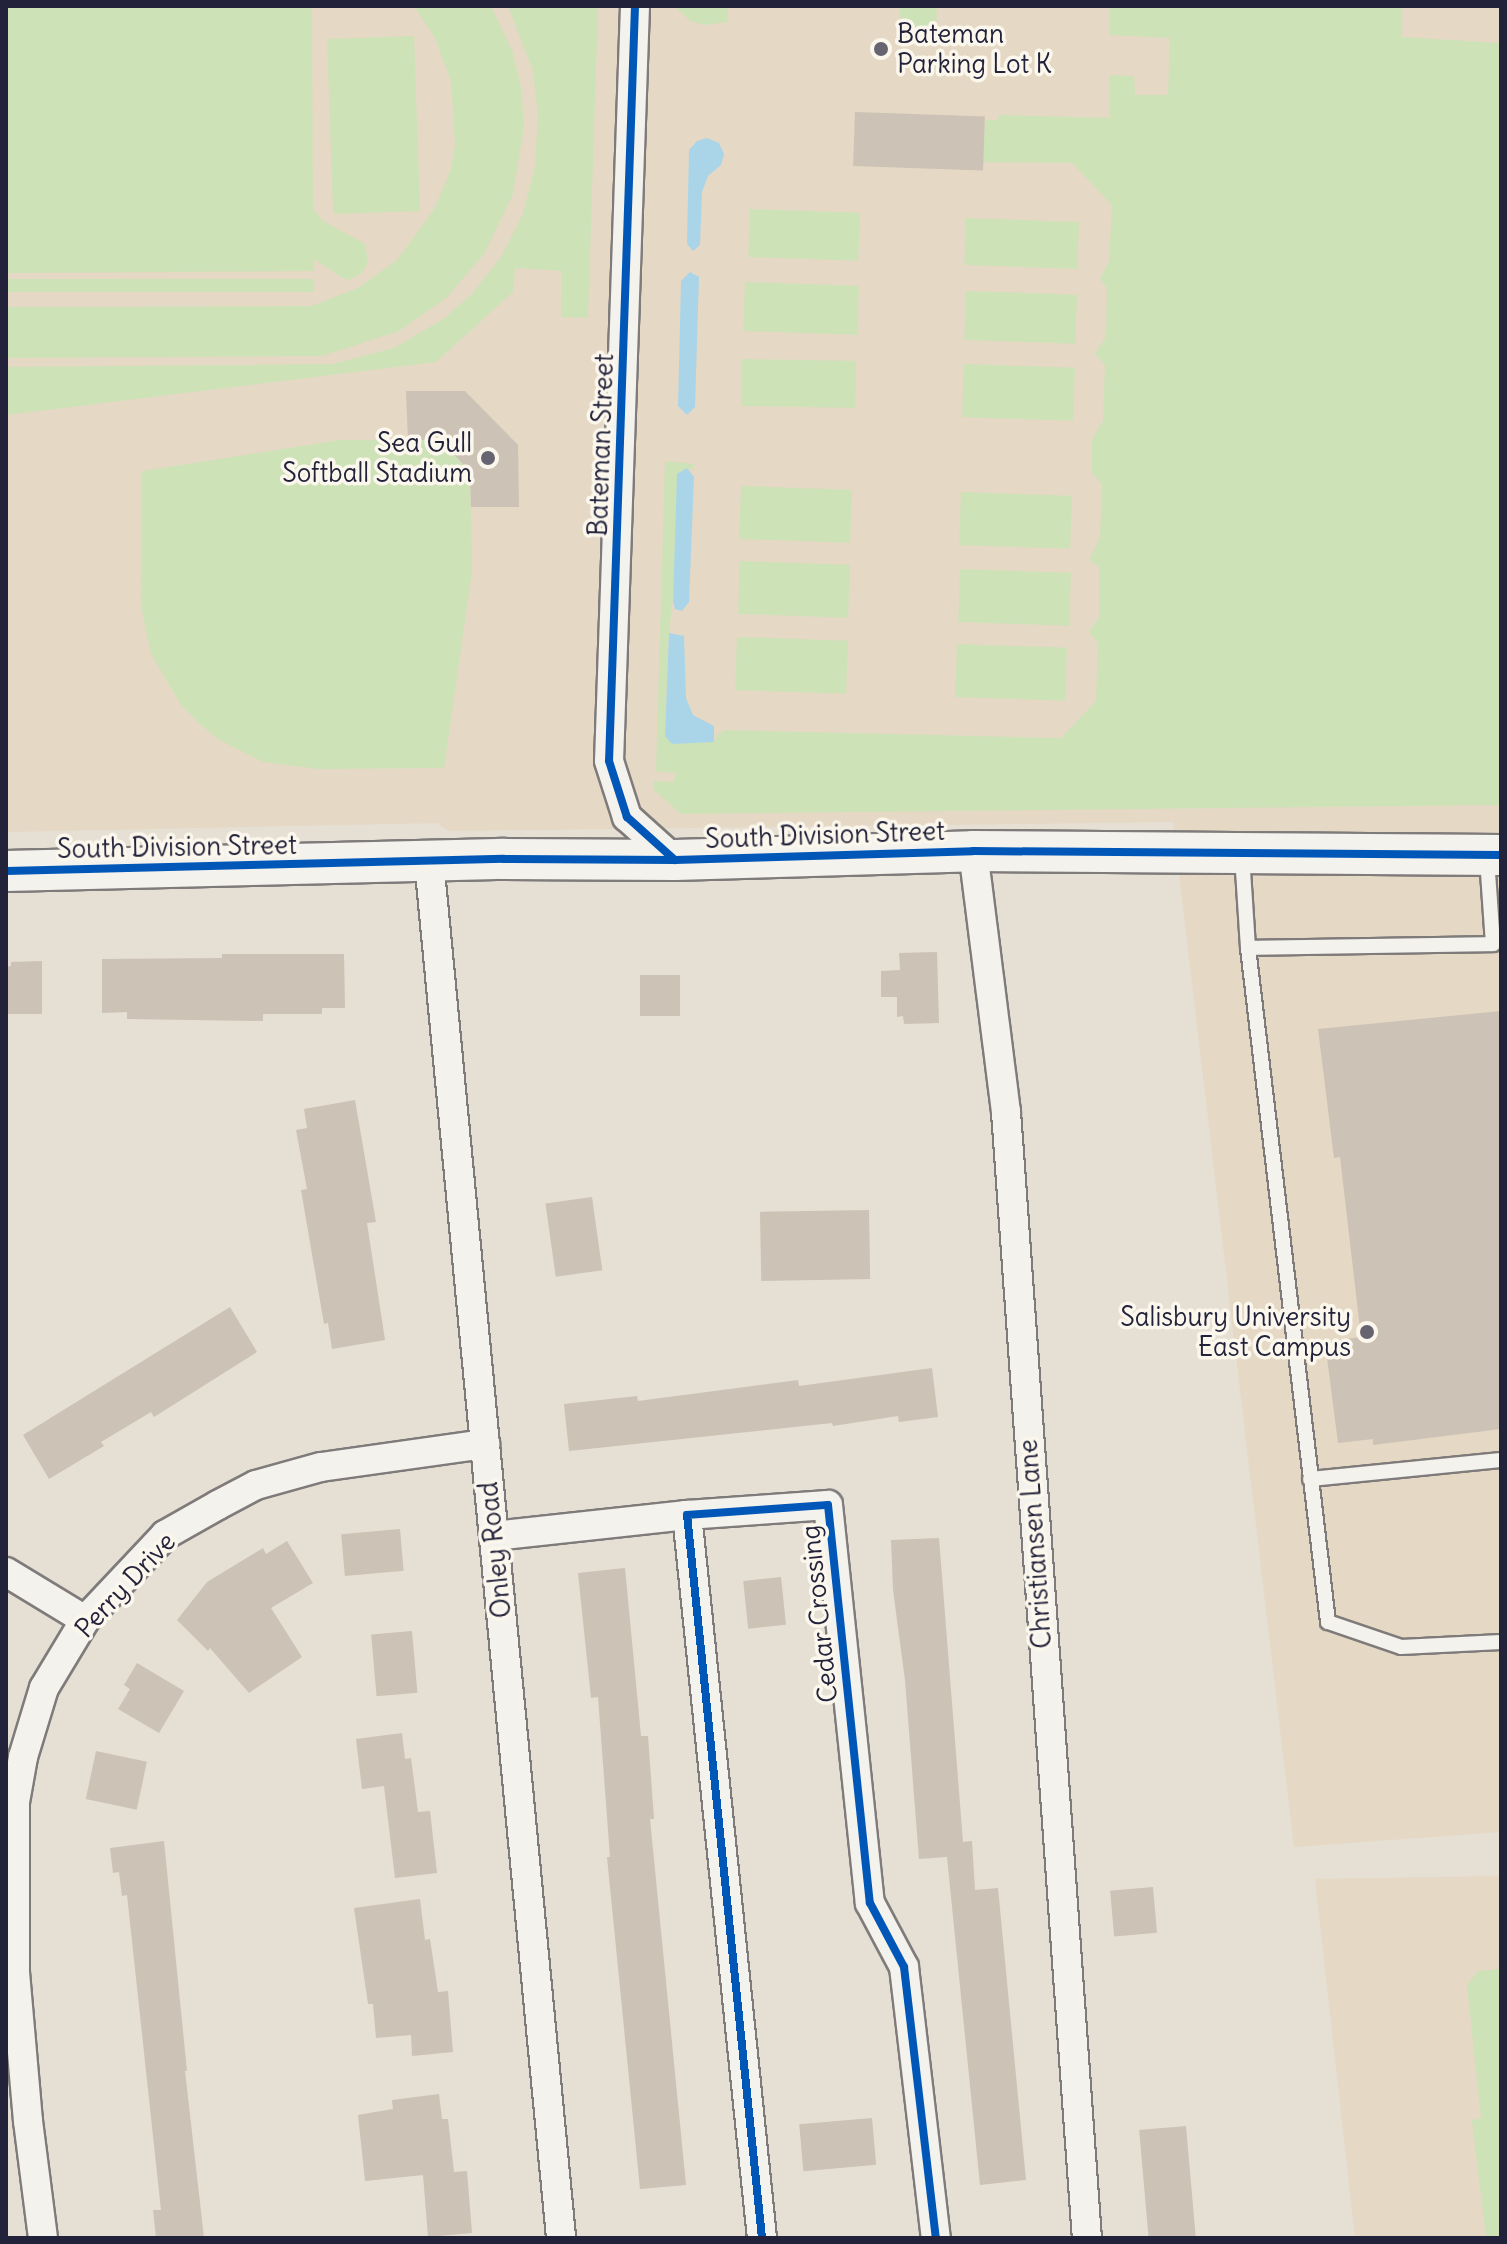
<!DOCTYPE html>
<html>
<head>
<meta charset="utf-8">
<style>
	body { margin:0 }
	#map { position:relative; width:1507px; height:2244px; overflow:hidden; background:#e6dfd4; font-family:Delius,sans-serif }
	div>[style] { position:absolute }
	.built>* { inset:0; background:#e5d8c4 }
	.green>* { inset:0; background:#cee2b8; transform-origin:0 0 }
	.water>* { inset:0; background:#aad5e9 }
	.building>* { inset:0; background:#ccc2b5; transform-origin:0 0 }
	.roads { filter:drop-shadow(2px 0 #7f7b7b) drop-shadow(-2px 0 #7f7b7b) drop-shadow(0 2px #7f7b7b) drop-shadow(0 -2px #7f7b7b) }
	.lane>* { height:14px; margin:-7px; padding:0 7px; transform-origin:7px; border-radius:7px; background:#f4f2ed }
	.street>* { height:28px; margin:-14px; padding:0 14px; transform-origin:14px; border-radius:14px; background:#f4f2ed }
	.secondary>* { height:40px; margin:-20px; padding:0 20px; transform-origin:20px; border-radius:20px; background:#f4f2ed }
	.cycleway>* { height:8px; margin:-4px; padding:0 4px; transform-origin:4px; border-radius:4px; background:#0057b8 }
	.dots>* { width:22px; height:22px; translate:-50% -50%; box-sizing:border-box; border:4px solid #fbf7ec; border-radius:50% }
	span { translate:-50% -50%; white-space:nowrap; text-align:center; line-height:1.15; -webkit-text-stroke:7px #fbf7ec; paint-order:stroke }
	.poi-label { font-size:26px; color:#22223b }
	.left { translate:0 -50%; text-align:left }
	.right { translate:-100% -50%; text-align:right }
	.street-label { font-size:26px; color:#22223b }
	.frame { position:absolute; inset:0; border:8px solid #22223b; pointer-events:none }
</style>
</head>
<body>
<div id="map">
	<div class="built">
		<div style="clip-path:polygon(6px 6px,1501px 6px,1501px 1832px,1294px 1847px,1173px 822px,449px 831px,437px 823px,6px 832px)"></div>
		<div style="clip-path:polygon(1501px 1876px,1501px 2238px,1355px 2238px,1315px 1879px)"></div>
	</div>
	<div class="green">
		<div style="clip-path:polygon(6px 6px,312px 6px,313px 209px,323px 221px,365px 244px,368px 263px,362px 273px,349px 280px,341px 277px,314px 259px,314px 271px,6px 273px)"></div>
		<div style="clip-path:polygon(414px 6px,491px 6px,513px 53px,521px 88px,524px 126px,513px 194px,484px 254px,446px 298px,399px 331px,322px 356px,6px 358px,6px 307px,311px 306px,358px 288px,397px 260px,435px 208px,451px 169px,455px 145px,451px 81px,435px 38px)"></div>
		<div style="clip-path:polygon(508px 6px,598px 6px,588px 318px,561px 317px,562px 271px,515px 268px,513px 292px,436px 362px,6px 415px,6px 367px,333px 364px,394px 348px,445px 318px,472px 294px,501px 257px,523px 214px,535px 167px,538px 115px,533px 71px)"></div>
		<div style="clip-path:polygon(678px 6px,728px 6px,727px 22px,705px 25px,691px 21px,678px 10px)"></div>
		<div style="clip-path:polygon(899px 6px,937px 6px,936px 26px,928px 30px,902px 29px)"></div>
		<div style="clip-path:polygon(1109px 6px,1402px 6px,1402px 37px,1501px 43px,1501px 805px,681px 814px,654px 790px,654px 781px,674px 782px,675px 773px,656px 771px,665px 461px,694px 464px,692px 471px,687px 468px,669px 633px,665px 735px,714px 742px,717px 735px,725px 730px,1061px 738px,1096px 701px,1098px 643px,1089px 632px,1099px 617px,1099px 567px,1089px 560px,1100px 538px,1102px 484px,1092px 473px,1092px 440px,1103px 421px,1105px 365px,1095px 354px,1106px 337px,1107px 288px,1100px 279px,1109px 261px,1112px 205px,1072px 163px,983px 162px,985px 120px,998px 120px,999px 115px,1110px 118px,1110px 75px,1134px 76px,1135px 95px,1168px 95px,1170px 38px,1110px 35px)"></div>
		<div style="left:414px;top:36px;width:175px;height:87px;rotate:88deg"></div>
		<div style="left:750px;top:209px;width:110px;height:48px;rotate:2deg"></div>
		<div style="left:966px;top:218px;width:113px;height:47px;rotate:2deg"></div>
		<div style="left:314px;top:279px;width:13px;height:308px;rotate:90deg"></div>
		<div style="left:745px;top:282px;width:114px;height:49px;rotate:2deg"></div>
		<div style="left:966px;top:291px;width:111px;height:49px;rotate:2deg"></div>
		<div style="left:742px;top:359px;width:114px;height:47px;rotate:1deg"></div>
		<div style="left:964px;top:364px;width:111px;height:53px;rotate:2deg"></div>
		<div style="clip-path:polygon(340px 440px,441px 440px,470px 472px,472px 571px,444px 768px,318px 769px,263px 762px,218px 739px,201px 725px,181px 705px,151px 654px,141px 606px,142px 471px)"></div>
		<div style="left:741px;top:486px;width:111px;height:53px;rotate:2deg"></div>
		<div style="left:961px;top:492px;width:111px;height:53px;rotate:2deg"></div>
		<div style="left:740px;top:561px;width:110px;height:53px;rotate:2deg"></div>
		<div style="left:960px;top:569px;width:111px;height:53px;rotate:2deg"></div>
		<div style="left:737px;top:637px;width:111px;height:53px;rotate:2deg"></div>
		<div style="left:957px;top:644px;width:110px;height:53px;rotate:2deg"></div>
		<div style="clip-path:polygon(1501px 1969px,1501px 2238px,1486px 2238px,1472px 2120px,1481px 2118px,1467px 1985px,1478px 1971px)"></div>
	</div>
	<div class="water">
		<div style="clip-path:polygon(707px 138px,719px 143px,724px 154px,721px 165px,708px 176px,702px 192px,700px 245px,693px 251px,687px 244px,689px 150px,697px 141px)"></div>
		<div style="clip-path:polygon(690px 272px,699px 277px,695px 407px,687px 415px,678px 406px,681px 281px)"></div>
		<div style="clip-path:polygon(687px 468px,694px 477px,689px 602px,682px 611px,675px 609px,673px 602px,677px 474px)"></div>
		<div style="clip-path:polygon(669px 633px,684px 636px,686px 698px,693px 715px,714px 726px,714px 742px,672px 744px,665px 736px)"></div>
	</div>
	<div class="building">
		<div style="left:855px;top:112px;width:130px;height:54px;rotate:2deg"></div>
		<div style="clip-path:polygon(406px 391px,465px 391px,518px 445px,519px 507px,471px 507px,470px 472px,441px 440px,408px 440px)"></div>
		<div style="clip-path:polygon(937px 952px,939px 1023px,904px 1024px,903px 1016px,897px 1017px,897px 997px,881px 997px,881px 971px,900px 970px,899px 953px)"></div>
		<div style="clip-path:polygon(222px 954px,344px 954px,345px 1008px,322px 1008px,322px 1014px,263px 1014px,263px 1021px,127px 1019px,127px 1012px,102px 1013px,102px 959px,222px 958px)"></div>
		<div style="clip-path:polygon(42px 961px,42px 1014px,6px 1014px,6px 967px,11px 966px,11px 962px)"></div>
		<div style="left:640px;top:975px;width:40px;height:41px"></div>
		<div style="clip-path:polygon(1501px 1011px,1501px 1429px,1373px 1445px,1373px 1439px,1338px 1443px,1325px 1342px,1361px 1337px,1340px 1157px,1334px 1158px,1318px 1029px)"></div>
		<div style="clip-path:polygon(355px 1100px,376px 1222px,367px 1223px,385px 1340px,332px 1349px,328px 1323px,324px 1324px,301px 1190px,307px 1189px,296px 1130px,307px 1128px,304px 1109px)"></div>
		<div style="left:592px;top:1197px;width:74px;height:47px;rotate:82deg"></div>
		<div style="left:869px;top:1210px;width:69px;height:109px;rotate:89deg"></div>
		<div style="clip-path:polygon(230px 1307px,257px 1352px,154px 1417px,151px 1412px,101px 1442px,104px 1446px,49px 1479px,23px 1435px)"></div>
		<div style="clip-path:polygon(932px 1368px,938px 1417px,899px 1422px,898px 1416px,833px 1426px,832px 1423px,569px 1451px,564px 1404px,637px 1396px,638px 1401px,798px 1380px,799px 1386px)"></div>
		<div style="left:400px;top:1529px;width:42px;height:59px;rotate:85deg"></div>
		<div style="clip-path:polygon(939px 1538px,963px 1842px,972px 1841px,975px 1890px,998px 1888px,1026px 2180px,980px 2185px,947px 1857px,919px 1859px,905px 1680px,893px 1590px,891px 1540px)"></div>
		<div style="clip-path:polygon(287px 1541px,313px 1583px,271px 1608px,302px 1657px,249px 1693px,210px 1648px,208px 1651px,177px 1620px,207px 1582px,263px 1548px,266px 1554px)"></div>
		<div style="clip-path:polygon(625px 1568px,641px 1736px,648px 1736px,654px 1819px,650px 1819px,686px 2185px,640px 2189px,607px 1857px,610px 1857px,598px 1697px,591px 1698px,578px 1573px)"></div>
		<div style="left:781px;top:1577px;width:48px;height:38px;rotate:84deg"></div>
		<div style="left:412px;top:1631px;width:62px;height:41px;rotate:85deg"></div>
		<div style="clip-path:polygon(137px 1663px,184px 1691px,159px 1733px,118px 1709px,130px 1689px,124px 1685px)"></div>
		<div style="clip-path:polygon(402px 1733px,405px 1759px,411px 1758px,418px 1812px,430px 1811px,437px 1873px,395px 1878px,384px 1786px,362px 1789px,356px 1739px)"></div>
		<div style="left:96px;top:1751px;width:52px;height:49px;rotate:12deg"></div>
		<div style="clip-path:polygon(164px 1841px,187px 2071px,185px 2071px,204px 2238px,156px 2238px,153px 2210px,161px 2210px,127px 1895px,122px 1896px,119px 1872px,113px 1873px,110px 1848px)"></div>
		<div style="left:1153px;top:1887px;width:46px;height:43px;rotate:85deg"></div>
		<div style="clip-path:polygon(420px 1899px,425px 1940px,430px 1939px,438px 1992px,448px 1991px,453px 2052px,412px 2056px,411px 2035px,376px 2038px,373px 2004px,368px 2004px,354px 1908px)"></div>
		<div style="clip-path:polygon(439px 2094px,442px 2119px,448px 2119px,454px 2172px,467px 2171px,472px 2233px,428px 2237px,423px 2175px,365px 2181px,358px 2115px,393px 2109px,392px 2100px)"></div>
		<div style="left:872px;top:2118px;width:47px;height:73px;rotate:85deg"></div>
		<div style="left:1186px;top:2126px;width:112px;height:47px;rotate:85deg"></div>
	</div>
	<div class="roads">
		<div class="lane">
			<div style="left:1242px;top:855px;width:93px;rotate:86.3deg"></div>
			<div style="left:1248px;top:948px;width:679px;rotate:83.23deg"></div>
			<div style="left:1328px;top:1622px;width:77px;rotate:18.9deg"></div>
			<div style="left:1401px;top:1647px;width:100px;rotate:-2.9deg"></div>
			<div style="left:1248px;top:948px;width:245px;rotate:-0.9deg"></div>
			<div style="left:1493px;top:944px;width:85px;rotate:-94deg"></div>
			<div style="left:1310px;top:1479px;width:192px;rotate:-5.7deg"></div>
		</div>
		<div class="street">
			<div style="left:635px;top:6px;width:755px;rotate:91.97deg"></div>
			<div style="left:609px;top:761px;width:59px;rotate:72.2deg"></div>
			<div style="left:627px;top:817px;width:64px;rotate:41.9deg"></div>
			<div style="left:973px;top:851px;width:263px;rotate:82.8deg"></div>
			<div style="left:1006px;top:1112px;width:1129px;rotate:85.89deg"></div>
			<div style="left:429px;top:861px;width:1383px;rotate:84.52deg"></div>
			<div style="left:494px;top:1536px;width:194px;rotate:-6.2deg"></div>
			<div style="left:6px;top:1572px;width:92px;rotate:31.3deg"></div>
			<div style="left:43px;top:2238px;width:118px;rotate:-97.3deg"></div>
			<div style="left:28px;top:2121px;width:151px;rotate:-95deg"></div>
			<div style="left:15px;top:1971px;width:169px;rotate:-90deg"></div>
			<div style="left:15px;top:1802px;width:46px;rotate:-79.9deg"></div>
			<div style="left:23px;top:1757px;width:72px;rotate:-73.1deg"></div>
			<div style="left:44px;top:1688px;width:79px;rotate:-58.9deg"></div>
			<div style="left:85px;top:1620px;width:117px;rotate:-46.7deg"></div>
			<div style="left:165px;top:1535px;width:61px;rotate:-29.5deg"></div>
			<div style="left:218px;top:1505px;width:43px;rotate:-27.8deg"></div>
			<div style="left:256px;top:1485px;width:67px;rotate:-15.5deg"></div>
			<div style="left:321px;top:1467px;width:166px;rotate:-8deg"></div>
			<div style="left:762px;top:2238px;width:727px;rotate:-95.92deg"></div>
			<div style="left:687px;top:1515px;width:141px;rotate:-4.1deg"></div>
			<div style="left:828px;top:1505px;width:400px;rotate:84deg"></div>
			<div style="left:870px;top:1903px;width:72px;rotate:62deg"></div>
			<div style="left:904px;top:1967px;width:273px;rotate:83.3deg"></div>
		</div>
		<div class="secondary">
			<div style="left:6px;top:871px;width:498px;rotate:-1.4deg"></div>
			<div style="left:504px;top:859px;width:171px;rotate:0.3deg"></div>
			<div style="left:675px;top:860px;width:298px;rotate:-1.7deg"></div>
			<div style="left:973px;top:851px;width:528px;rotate:0.43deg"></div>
		</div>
	</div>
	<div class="cycleway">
		<div style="left:635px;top:6px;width:755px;rotate:91.97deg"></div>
		<div style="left:609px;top:761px;width:59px;rotate:72.2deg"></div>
		<div style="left:627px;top:817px;width:64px;rotate:41.9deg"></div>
		<div style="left:6px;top:871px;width:498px;rotate:-1.4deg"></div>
		<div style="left:504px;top:859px;width:171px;rotate:0.3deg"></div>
		<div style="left:675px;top:860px;width:298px;rotate:-1.7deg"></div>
		<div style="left:973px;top:851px;width:528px;rotate:0.43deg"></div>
		<div style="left:762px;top:2238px;width:727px;rotate:-95.92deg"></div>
		<div style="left:687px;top:1515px;width:141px;rotate:-4.1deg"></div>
		<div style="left:828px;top:1505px;width:400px;rotate:84deg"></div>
		<div style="left:870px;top:1903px;width:72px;rotate:62deg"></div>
		<div style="left:904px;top:1967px;width:273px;rotate:83.3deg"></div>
	</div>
	<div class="dots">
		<div style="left:881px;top:49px;background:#676471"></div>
		<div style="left:488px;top:458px;background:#676471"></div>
		<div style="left:1367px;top:1332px;background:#676471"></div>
	</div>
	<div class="poi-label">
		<span class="left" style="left:897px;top:49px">Bateman<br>Parking Lot K</span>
		<span class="right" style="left:472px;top:458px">Sea Gull<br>Softball Stadium</span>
		<span class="right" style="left:1351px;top:1332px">Salisbury University<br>East Campus</span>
	</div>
	<div class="street-label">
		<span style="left:601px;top:445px;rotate:-88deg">Bateman Street</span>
		<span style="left:825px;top:835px;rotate:-2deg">South Division Street</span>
		<span style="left:177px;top:847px;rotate:-1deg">South Division Street</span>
		<span style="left:1035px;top:1544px;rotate:-94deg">Christiansen Lane</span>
		<span style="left:495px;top:1550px;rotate:-96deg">Onley Road</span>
		<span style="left:125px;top:1585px;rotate:-47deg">Perry Drive</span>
		<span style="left:819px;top:1614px;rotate:-96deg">Cedar Crossing</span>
	</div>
	<div class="frame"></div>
</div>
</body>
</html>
